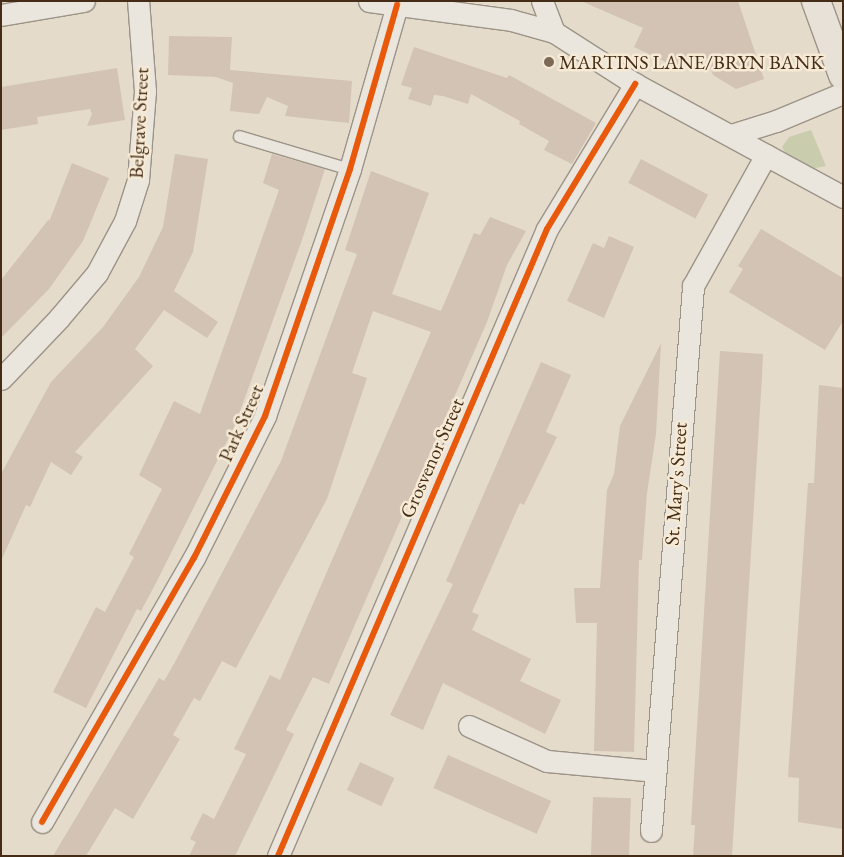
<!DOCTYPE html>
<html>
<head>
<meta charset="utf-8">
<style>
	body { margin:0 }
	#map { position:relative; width:844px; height:857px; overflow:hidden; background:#e5dbca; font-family:"EB Garamond",serif }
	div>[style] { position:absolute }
	.green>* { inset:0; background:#cacdad }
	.building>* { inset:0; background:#d2c3b5; transform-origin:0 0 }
	.roads { filter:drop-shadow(1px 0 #9c9387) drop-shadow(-1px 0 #9c9387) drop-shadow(0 1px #9c9387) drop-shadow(0 -1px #9c9387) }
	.lane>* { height:11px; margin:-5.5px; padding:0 5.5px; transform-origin:5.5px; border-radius:5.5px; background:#eae5dd }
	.street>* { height:21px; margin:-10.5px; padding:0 10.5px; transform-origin:10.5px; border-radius:10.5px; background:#eae5dd }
	.primary>* { height:28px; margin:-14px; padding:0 14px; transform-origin:14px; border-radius:14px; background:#e7e1d7 }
	.cycleway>* { height:6px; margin:-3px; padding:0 3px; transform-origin:3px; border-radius:3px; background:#e8590c }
	.dots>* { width:14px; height:14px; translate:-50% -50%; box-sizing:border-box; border:2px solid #f6ead5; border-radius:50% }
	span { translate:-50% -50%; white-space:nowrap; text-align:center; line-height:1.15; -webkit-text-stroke:5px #f6ead5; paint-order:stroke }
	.poi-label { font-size:20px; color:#442c17 }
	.left { translate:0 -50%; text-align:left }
	.street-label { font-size:20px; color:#442c17 }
	.frame { position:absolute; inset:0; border:2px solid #442c17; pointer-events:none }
</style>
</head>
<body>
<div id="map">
	<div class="green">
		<div style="clip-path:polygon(811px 130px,826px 166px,805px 170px,790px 163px,782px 147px,789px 137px)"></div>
	</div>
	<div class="building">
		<div style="clip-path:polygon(581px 1px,738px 1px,764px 79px,736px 89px,713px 75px,705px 55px,674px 66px,634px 47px,643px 28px)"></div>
		<div style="clip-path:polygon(169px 36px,232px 37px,230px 70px,352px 81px,349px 123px,285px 116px,288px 106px,267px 97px,259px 114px,230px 111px,233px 83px,216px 77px,168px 75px)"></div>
		<div style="clip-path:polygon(414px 47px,507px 78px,509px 75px,596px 123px,572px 164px,544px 150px,549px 141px,519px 124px,520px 121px,471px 94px,468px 104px,443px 96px,434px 95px,431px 106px,408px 99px,412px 88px,401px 85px)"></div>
		<div style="clip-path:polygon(117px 68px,125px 120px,87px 126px,92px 114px,90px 109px,37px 117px,38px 124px,1px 130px,1px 87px)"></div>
		<div style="clip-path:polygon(175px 154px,208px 159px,193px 252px,174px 291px,218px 322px,207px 338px,164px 310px,135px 349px,153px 366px,75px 452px,83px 457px,71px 475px,51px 462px,30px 507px,26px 505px,1px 561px,1px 474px,51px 382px,103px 327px,139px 277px,163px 227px)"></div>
		<div style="clip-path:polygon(272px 154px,325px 169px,302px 240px,235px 425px,156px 583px,141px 611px,137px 609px,86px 708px,53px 692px,96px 607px,105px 612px,134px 557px,129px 554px,162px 489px,139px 475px,174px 401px,200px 414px,279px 190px,263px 183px)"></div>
		<div style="left:641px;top:159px;width:76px;height:27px;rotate:28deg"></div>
		<div style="clip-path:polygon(72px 163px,109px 178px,83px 241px,49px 289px,1px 338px,1px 280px,49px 219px,49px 222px)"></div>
		<div style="clip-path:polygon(371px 171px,429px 193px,392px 294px,441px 311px,474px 233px,480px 235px,490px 217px,526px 231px,507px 265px,487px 322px,329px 684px,313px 677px,286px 730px,294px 734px,235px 856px,189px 856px,196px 842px,190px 839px,203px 813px,214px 819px,246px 754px,234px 749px,270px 675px,280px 680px,431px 332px,373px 311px,352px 373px,367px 378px,327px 499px,236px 668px,222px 661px,200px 701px,194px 698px,173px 735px,180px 739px,133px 819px,115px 808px,86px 856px,53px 856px,159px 678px,164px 681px,175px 662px,281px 461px,357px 254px,345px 250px)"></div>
		<div style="clip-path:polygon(761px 229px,843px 278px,843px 321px,825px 350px,729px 292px,743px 269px,738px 266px)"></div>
		<div style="clip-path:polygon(609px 236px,634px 247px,604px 318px,567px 301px,593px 243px,604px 248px)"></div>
		<div style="clip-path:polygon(661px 343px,656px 434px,647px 493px,642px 560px,639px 560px,634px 752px,594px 751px,597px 623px,576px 623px,574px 588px,600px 588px,607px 490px,614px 474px,620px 426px)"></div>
		<div style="clip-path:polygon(720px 351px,763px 354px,762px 377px,732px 856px,693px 856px,695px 825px,691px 825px)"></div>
		<div style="clip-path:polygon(541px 362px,571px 375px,546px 432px,557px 437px,524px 505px,520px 503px,472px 612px,479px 615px,472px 630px,531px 659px,520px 681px,561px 700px,545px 734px,443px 683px,423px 730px,390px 715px,453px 584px,446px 581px)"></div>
		<div style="clip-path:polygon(819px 385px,843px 388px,843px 829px,798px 822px,799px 778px,788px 777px,808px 483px,814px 483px)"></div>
		<div style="left:448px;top:755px;width:113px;height:36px;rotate:24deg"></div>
		<div style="left:360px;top:762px;width:38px;height:31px;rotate:25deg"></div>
		<div style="left:593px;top:797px;width:38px;height:59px;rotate:2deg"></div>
	</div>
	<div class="roads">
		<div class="lane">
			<div style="left:239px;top:136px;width:116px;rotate:16.6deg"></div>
		</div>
		<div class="street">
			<div style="left:369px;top:1px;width:143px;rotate:7.6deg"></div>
			<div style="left:511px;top:20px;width:45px;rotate:15.6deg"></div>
			<div style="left:554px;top:32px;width:96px;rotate:32.7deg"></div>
			<div style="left:635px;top:84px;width:237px;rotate:28.5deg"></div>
			<div style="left:542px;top:1px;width:33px;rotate:69deg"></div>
			<div style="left:1px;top:15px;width:84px;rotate:-9.6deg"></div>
			<div style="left:731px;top:135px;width:47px;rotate:-17.3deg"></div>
			<div style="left:776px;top:121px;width:73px;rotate:-22.7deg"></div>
			<div style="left:1px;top:379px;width:84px;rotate:-46.4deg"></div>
			<div style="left:59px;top:318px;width:59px;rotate:-49.8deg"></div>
			<div style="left:97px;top:273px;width:59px;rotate:-61.7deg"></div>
			<div style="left:125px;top:221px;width:43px;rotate:-72.4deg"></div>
			<div style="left:138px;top:180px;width:89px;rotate:-85.5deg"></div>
			<div style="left:145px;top:91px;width:90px;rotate:-94.4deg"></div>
			<div style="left:469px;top:726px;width:85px;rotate:24.2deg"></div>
			<div style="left:547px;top:761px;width:107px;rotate:5.3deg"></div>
			<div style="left:42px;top:822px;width:305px;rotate:-60.1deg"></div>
			<div style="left:194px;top:558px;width:159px;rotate:-63.4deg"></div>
			<div style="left:265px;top:416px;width:261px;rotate:-71deg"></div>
			<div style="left:350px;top:169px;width:171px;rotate:-74deg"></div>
			<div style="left:651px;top:831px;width:547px;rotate:-85.59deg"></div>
			<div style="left:693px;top:286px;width:150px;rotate:-60.9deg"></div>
			<div style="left:278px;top:856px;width:682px;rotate:-66.78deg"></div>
			<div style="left:547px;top:229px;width:170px;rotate:-58.7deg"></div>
		</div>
		<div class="primary">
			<div style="left:816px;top:1px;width:79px;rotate:70deg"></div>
		</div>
	</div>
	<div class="cycleway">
		<div style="left:42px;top:822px;width:305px;rotate:-60.1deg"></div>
		<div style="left:194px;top:558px;width:159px;rotate:-63.4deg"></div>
		<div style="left:265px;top:416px;width:261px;rotate:-71deg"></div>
		<div style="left:350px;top:169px;width:171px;rotate:-74deg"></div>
		<div style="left:278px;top:856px;width:682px;rotate:-66.78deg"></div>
		<div style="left:547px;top:229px;width:170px;rotate:-58.7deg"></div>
	</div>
	<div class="dots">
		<div style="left:549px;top:62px;background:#7c6956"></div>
	</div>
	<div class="poi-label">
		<span class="left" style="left:559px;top:62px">MARTINS LANE/BRYN BANK</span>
	</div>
	<div class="street-label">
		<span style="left:139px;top:123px;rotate:-87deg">Belgrave Street</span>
		<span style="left:241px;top:423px;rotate:-66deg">Park Street</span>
		<span style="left:432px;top:458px;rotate:-66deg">Grosvenor Street</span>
		<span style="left:676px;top:484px;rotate:-86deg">St. Mary's Street</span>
	</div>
	<div class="frame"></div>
</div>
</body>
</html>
